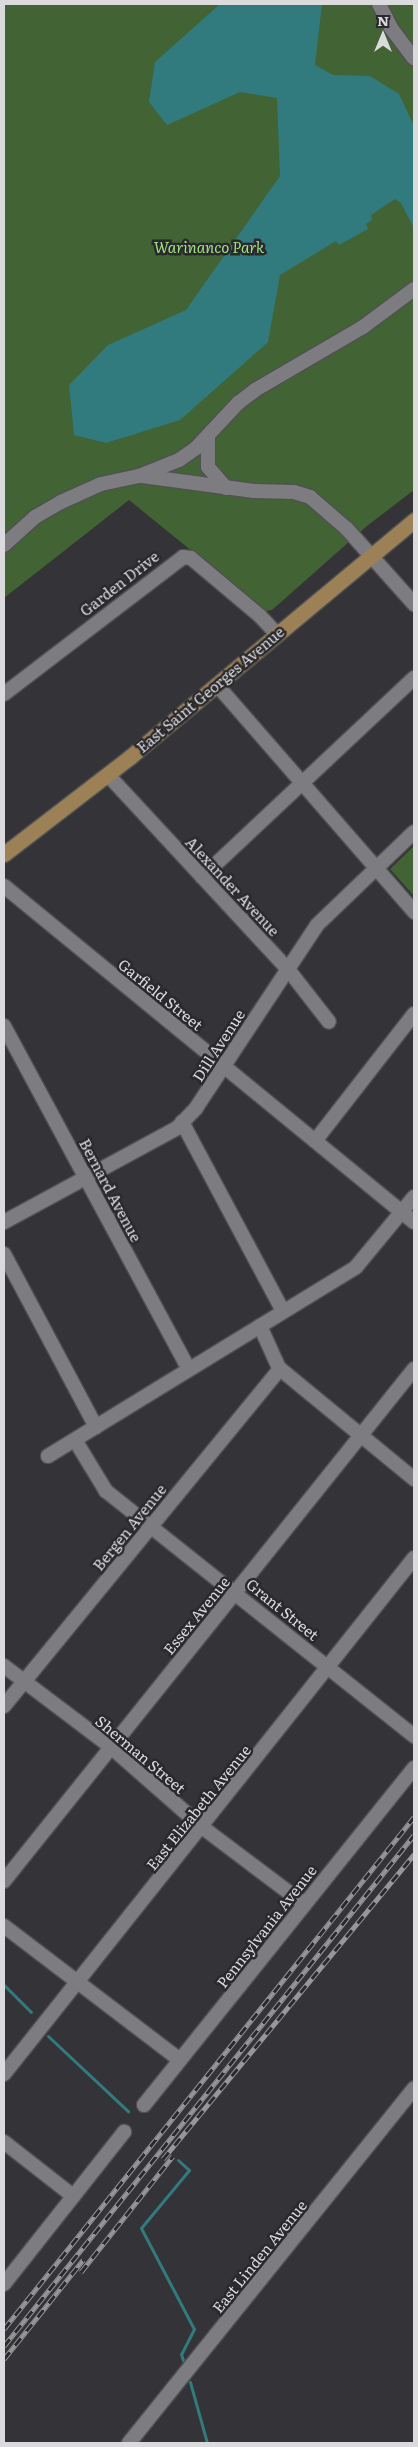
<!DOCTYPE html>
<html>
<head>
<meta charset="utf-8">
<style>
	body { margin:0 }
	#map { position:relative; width:418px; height:2447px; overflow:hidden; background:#343337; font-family:Literata,serif }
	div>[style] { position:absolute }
	.green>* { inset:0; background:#426333 }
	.water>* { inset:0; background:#317b7f }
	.stream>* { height:3px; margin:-1.5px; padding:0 1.5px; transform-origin:1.5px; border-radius:1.5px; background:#317b7f }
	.roads { filter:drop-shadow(1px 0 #515053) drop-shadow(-1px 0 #515053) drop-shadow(0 1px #515053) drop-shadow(0 -1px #515053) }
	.minor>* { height:14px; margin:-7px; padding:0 7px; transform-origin:7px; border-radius:7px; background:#7d7c80 }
	.major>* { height:15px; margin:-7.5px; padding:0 7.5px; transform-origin:7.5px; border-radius:7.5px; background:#9b8155 }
	.rail>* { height:5px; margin-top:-2.5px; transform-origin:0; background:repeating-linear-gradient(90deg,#2a292d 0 9px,#979698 0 18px); box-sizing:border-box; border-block:1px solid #979698 }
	span { translate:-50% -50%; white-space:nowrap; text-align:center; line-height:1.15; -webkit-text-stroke:5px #2a292d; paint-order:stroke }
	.park-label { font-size:15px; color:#9ee47e; font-style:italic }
	.street-label { font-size:15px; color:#dbdadc }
	.frame { position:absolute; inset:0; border:5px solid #dbdadc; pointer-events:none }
	.north { position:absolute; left:358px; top:10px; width:50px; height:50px; -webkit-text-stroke:4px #2a292d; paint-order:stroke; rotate:0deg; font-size:14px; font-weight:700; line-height:20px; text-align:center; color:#dbdadc }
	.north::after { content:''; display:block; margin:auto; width:18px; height:22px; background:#dbdadc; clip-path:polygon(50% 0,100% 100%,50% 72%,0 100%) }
</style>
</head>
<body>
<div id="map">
	<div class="green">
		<div style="clip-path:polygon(4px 4px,414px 4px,414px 490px,367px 526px,272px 610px,266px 611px,129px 500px,4px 598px)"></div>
		<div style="clip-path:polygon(414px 846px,414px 896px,390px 869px)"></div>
	</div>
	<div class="water">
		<div style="clip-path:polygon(220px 4px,322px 4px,315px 65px,333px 75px,370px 76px,399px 94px,414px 126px,414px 228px,401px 203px,395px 199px,371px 215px,372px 220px,366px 224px,368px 229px,339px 245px,336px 241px,280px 275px,268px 342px,180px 420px,106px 443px,74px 435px,69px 385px,108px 345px,186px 310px,280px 176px,277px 98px,240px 92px,167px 125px,149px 102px,155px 62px)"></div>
	</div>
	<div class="stream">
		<div style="left:4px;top:1985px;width:38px;rotate:45deg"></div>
		<div style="left:48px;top:2036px;width:110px;rotate:43.2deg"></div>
		<div style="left:178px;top:2160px;width:15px;rotate:42deg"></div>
		<div style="left:189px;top:2170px;width:75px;rotate:129.6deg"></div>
		<div style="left:141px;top:2228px;width:114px;rotate:62.3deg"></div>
		<div style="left:194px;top:2329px;width:28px;rotate:117deg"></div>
		<div style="left:181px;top:2354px;width:9px;rotate:72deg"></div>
		<div style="left:190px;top:2382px;width:63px;rotate:74.4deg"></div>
	</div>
	<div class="roads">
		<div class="minor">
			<div style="left:379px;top:4px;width:27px;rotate:63deg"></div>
			<div style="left:391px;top:28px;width:38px;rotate:53deg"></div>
			<div style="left:208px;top:436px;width:31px;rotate:90deg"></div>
			<div style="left:208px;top:467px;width:28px;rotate:49deg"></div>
			<div style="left:142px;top:476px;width:113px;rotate:7.6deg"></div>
			<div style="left:254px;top:491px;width:40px;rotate:1.4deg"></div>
			<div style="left:294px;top:492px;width:17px;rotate:17deg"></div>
			<div style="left:310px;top:497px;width:49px;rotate:40.9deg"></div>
			<div style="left:347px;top:529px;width:101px;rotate:48.2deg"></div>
			<div style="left:4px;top:545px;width:42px;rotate:-42.1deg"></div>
			<div style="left:35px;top:517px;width:30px;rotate:-30deg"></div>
			<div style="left:61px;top:502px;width:44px;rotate:-24.2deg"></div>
			<div style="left:101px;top:484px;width:39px;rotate:-12deg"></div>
			<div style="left:139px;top:476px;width:43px;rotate:-21.8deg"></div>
			<div style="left:179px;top:460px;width:21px;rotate:-35deg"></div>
			<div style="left:196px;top:448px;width:62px;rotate:-47deg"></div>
			<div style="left:238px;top:403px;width:21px;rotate:-37deg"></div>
			<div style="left:255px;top:390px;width:125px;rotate:-30.3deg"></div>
			<div style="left:363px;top:327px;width:64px;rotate:-36.7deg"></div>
			<div style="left:217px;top:685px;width:301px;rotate:49deg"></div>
			<div style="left:4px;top:694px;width:225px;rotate:-37.4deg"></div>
			<div style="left:183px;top:557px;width:8px;rotate:7deg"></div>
			<div style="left:191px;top:558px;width:90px;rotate:40deg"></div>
			<div style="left:260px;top:616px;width:23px;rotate:47deg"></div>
			<div style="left:108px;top:775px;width:263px;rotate:47.2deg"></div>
			<div style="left:287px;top:968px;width:68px;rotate:52.1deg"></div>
			<div style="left:202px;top:877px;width:291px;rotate:-43.2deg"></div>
			<div style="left:4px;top:886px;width:530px;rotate:39.34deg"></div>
			<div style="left:4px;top:1026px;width:390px;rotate:61.7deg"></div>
			<div style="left:182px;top:1122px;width:214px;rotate:61.9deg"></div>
			<div style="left:315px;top:1141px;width:161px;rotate:-52.1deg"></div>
			<div style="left:4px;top:1222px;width:197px;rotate:-28.5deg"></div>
			<div style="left:177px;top:1128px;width:28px;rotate:-46deg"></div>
			<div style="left:196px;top:1108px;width:219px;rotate:-56.5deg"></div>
			<div style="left:317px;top:925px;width:134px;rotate:-43.8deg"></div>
			<div style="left:4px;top:1254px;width:196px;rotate:62deg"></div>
			<div style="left:260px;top:1326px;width:46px;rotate:65.7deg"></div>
			<div style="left:279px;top:1368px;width:175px;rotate:39.4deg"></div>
			<div style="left:75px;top:1440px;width:60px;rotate:58.7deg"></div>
			<div style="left:106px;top:1491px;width:394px;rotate:38.5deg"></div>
			<div style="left:48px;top:1456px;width:361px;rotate:-31.5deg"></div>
			<div style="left:356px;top:1267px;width:91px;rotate:-50.4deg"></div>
			<div style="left:4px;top:1666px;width:134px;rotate:37.1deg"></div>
			<div style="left:111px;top:1747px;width:121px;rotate:41.3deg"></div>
			<div style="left:202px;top:1827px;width:128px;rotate:37deg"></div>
			<div style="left:4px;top:1706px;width:436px;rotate:-50.7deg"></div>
			<div style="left:4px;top:1881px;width:656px;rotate:-51.31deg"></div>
			<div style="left:4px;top:1926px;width:221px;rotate:37.3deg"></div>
			<div style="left:4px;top:2074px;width:659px;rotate:-51.53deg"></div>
			<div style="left:144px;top:2105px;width:432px;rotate:-51.3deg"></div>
			<div style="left:4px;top:2142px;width:88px;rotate:38deg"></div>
			<div style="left:4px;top:2284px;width:194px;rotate:-51.7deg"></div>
			<div style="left:129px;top:2443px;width:455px;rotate:-51.2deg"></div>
		</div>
		<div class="major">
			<div style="left:4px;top:854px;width:159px;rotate:-37.6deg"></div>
			<div style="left:130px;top:757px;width:370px;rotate:-39.8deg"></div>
		</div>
	</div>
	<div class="rail">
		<div style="left:163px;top:2159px;width:395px;rotate:-50.5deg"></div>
		<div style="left:81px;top:2272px;width:148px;rotate:-51.6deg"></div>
		<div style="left:4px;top:2329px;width:656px;rotate:-51.31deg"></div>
		<div style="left:4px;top:2346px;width:655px;rotate:-51.26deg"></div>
		<div style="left:4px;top:2359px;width:127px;rotate:-51.4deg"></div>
	</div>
	<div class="park-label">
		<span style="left:209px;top:247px">Warinanco Park</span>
	</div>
	<div class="street-label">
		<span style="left:119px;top:583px;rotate:-38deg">Garden Drive</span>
		<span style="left:210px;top:689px;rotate:-40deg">East Saint Georges Avenue</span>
		<span style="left:233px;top:886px;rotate:47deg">Alexander Avenue</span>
		<span style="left:161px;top:994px;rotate:39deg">Garfield Street</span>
		<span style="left:218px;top:1045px;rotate:-57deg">Dill Avenue</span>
		<span style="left:111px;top:1190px;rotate:62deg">Bernard Avenue</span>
		<span style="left:129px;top:1527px;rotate:-51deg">Bergen Avenue</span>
		<span style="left:283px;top:1609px;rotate:39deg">Grant Street</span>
		<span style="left:196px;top:1615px;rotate:-51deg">Essex Avenue</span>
		<span style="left:141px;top:1754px;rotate:40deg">Sherman Street</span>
		<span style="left:198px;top:1807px;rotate:-51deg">East Elizabeth Avenue</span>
		<span style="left:266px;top:1926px;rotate:-52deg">Pennsylvania Avenue</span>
		<span style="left:259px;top:2256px;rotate:-51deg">East Linden Avenue</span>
	</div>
	<div class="frame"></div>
	<div class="north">N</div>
</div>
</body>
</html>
